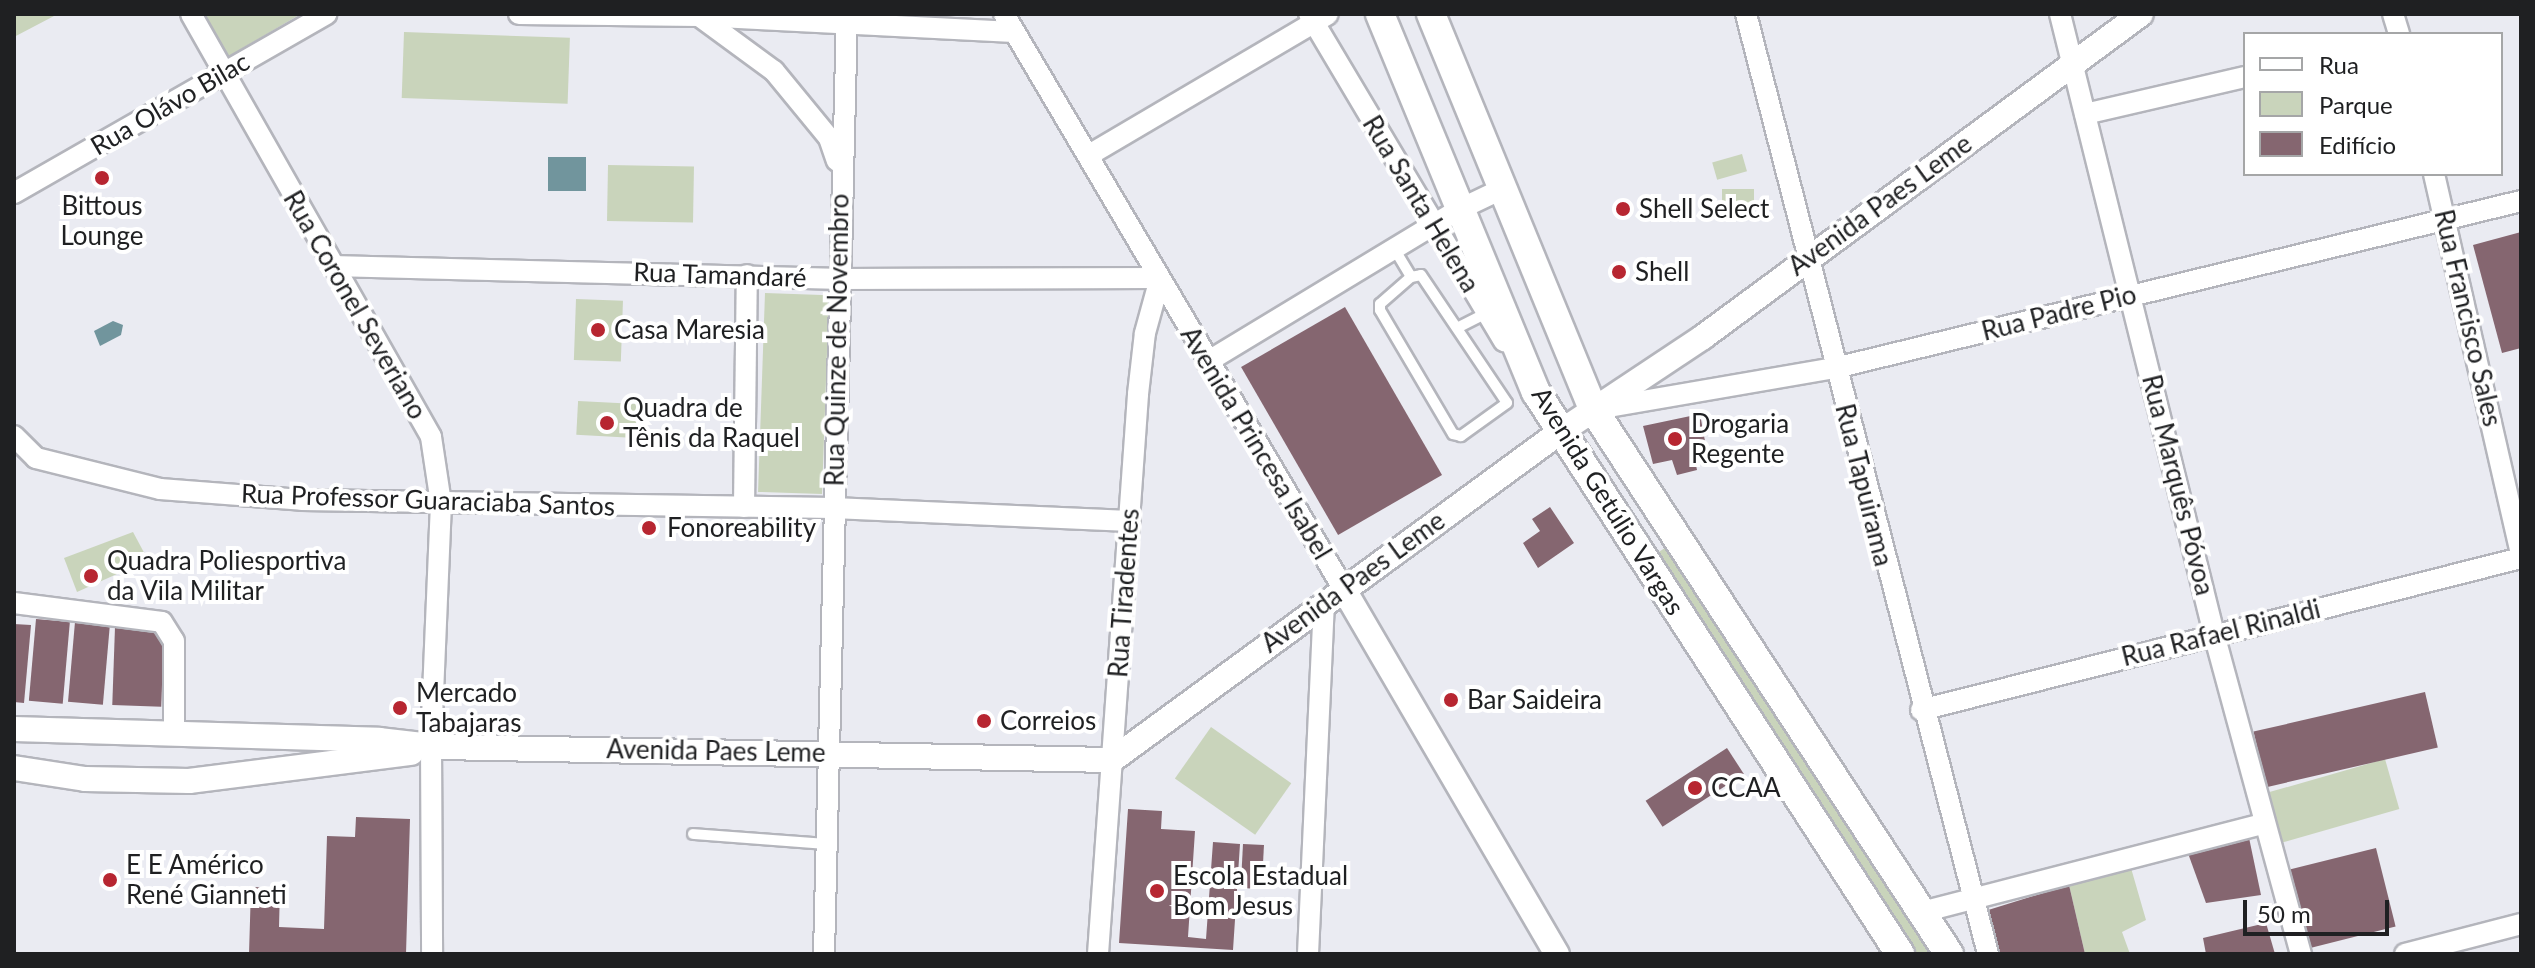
<!DOCTYPE html>
<html>
<head>
<meta charset="utf-8">
<style>
	body { margin:0 }
	#map { position:relative; width:2535px; height:968px; overflow:hidden; background:#eaebf2; font-family:Lato,sans-serif }
	div>[style] { position:absolute }
	.green>* { inset:0; background:#c9d4bb; transform-origin:0 0 }
	.water>* { inset:0; background:#71959d; transform-origin:0 0 }
	.building>* { inset:0; background:#856670; transform-origin:0 0 }
	.roads { filter:drop-shadow(2px 0 #b4b5bc) drop-shadow(-2px 0 #b4b5bc) drop-shadow(0 2px #b4b5bc) drop-shadow(0 -2px #b4b5bc) }
	.service>* { height:10px; margin:-5px; padding:0 5px; transform-origin:5px; border-radius:5px; background:#fff }
	.minor>* { height:20px; margin:-10px; padding:0 10px; transform-origin:10px; border-radius:10px; background:#fff }
	.tertiary>* { height:24px; margin:-12px; padding:0 12px; transform-origin:12px; border-radius:12px; background:#fff }
	.secondary>* { height:28px; margin:-14px; padding:0 14px; transform-origin:14px; border-radius:14px; background:#fff }
	.dots>* { width:22px; height:22px; translate:-50% -50%; box-sizing:border-box; border:4px solid #fff; border-radius:50% }
	span { translate:-50% -50%; white-space:nowrap; text-align:center; line-height:1.15; -webkit-text-stroke:8px #fff; paint-order:stroke }
	.street-label { font-size:26px; color:#1f2022 }
	.poi-label { font-size:26px; color:#1f2022 }
	.left { translate:0 -50%; text-align:left }
	.frame { position:absolute; inset:0; border:16px solid #1f2022; pointer-events:none }
	.legend { position:absolute; left:2243px; top:32px; width:260px; height:144px; box-sizing:border-box; background:#fff; border:2px solid #a5a6a7; margin:0; padding:10px 14px; list-style:none; font-size:24px; color:#1f2022 }
	.legend li { display:flex; align-items:center; gap:16px; height:40px }
	.legend b { width:40px; border:2px solid #a5a6a7 }
	.scale { position:absolute; left:2243px; top:900px; width:146px; height:36px; box-sizing:border-box; border:4px solid #1f2022; border-top:0; padding-left:10px; font-size:24px; line-height:28px; white-space:nowrap; color:#1f2022; -webkit-text-stroke:6px #fff; paint-order:stroke }
</style>
</head>
<body>
<div id="map">
	<div class="green">
		<div style="clip-path:polygon(14px 14px,53px 14px,54px 16px,14px 37px)"></div>
		<div style="clip-path:polygon(199px 14px,293px 14px,299px 15px,224px 59px)"></div>
		<div style="left:404px;top:32px;width:166px;height:66px;rotate:2deg"></div>
		<div style="left:1742px;top:154px;width:18px;height:31px;rotate:74deg"></div>
		<div style="left:608px;top:165px;width:86px;height:56px;rotate:1deg"></div>
		<div style="left:1722px;top:189px;width:32px;height:20px"></div>
		<div style="left:765px;top:293px;width:64px;height:199px;rotate:2deg"></div>
		<div style="left:576px;top:299px;width:47px;height:61px;rotate:2deg"></div>
		<div style="left:637px;top:404px;width:34px;height:59px;rotate:93deg"></div>
		<div style="clip-path:polygon(133px 532px,148px 560px,77px 592px,64px 558px)"></div>
		<div style="left:1668px;top:546px;width:487px;height:18px;rotate:57deg"></div>
		<div style="left:1211px;top:727px;width:98px;height:63px;rotate:35deg"></div>
		<div style="left:2385px;top:759px;width:52px;height:121px;rotate:74deg"></div>
		<div style="clip-path:polygon(2131px 868px,2146px 920px,2122px 932px,2130px 954px,2085px 954px,2069px 885px)"></div>
	</div>
	<div class="water">
		<div style="left:548px;top:157px;width:38px;height:34px"></div>
		<div style="clip-path:polygon(113px 321px,123px 325px,121px 335px,100px 346px,94px 331px)"></div>
	</div>
	<div class="building">
		<div style="clip-path:polygon(2521px 232px,2521px 348px,2502px 353px,2473px 245px)"></div>
		<div style="left:1345px;top:307px;width:194px;height:120px;rotate:60deg"></div>
		<div style="clip-path:polygon(1700px 414px,1707px 452px,1694px 455px,1697px 470px,1677px 475px,1672px 460px,1653px 464px,1643px 426px)"></div>
		<div style="clip-path:polygon(1550px 507px,1574px 543px,1538px 568px,1523px 543px,1540px 531px,1532px 519px)"></div>
		<div style="left:36px;top:619px;width:34px;height:82px;rotate:5deg"></div>
		<div style="left:75px;top:622px;width:35px;height:80px;rotate:5deg"></div>
		<div style="clip-path:polygon(14px 624px,31px 625px,24px 703px,14px 702px)"></div>
		<div style="left:115px;top:627px;width:49px;height:78px;rotate:2deg"></div>
		<div style="left:2425px;top:692px;width:57px;height:176px;rotate:77deg"></div>
		<div style="left:1727px;top:748px;width:31px;height:97px;rotate:57deg"></div>
		<div style="clip-path:polygon(1128px 809px,1162px 811px,1161px 829px,1195px 831px,1188px 937px,1206px 939px,1213px 842px,1240px 844px,1233px 950px,1119px 943px)"></div>
		<div style="clip-path:polygon(356px 817px,410px 819px,406px 954px,249px 954px,251px 887px,280px 888px,279px 927px,324px 929px,327px 836px,355px 837px)"></div>
		<div style="clip-path:polygon(2248px 833px,2261px 895px,2206px 903px,2185px 845px)"></div>
		<div style="left:1243px;top:844px;width:21px;height:44px;rotate:3deg"></div>
		<div style="left:2376px;top:848px;width:81px;height:89px;rotate:76deg"></div>
		<div style="clip-path:polygon(2069px 885px,2085px 954px,1996px 954px,1985px 911px)"></div>
		<div style="clip-path:polygon(2266px 923px,2275px 954px,2206px 954px,2203px 938px)"></div>
	</div>
	<div class="roads">
		<div class="service">
			<div style="left:1395px;top:250px;width:31px;rotate:59deg"></div>
			<div style="left:1421px;top:275px;width:154px;rotate:56.1deg"></div>
			<div style="left:1507px;top:403px;width:57px;rotate:144.3deg"></div>
			<div style="left:1461px;top:436px;width:8px;rotate:-166deg"></div>
			<div style="left:1453px;top:434px;width:144px;rotate:-120.5deg"></div>
			<div style="left:1380px;top:310px;width:6px;rotate:-90deg"></div>
			<div style="left:1380px;top:304px;width:41px;rotate:-41.1deg"></div>
			<div style="left:1411px;top:277px;width:10px;rotate:-11deg"></div>
			<div style="left:1459px;top:327px;width:31px;rotate:-27deg"></div>
			<div style="left:693px;top:834px;width:132px;rotate:4.3deg"></div>
		</div>
		<div class="minor">
			<div style="left:191px;top:14px;width:486px;rotate:60.4deg"></div>
			<div style="left:431px;top:437px;width:67px;rotate:81.4deg"></div>
			<div style="left:441px;top:503px;width:241px;rotate:92.4deg"></div>
			<div style="left:431px;top:744px;width:210px;rotate:89.7deg"></div>
			<div style="left:519px;top:14px;width:180px;rotate:0.6deg"></div>
			<div style="left:699px;top:16px;width:315px;rotate:2.9deg"></div>
			<div style="left:1004px;top:14px;width:667px;rotate:59.43deg"></div>
			<div style="left:1309px;top:14px;width:381px;rotate:59.2deg"></div>
			<div style="left:1746px;top:14px;width:971px;rotate:75.56deg"></div>
			<div style="left:2060px;top:14px;width:639px;rotate:76.05deg"></div>
			<div style="left:2214px;top:634px;width:332px;rotate:74.8deg"></div>
			<div style="left:2393px;top:14px;width:21px;rotate:73deg"></div>
			<div style="left:699px;top:16px;width:93px;rotate:36.3deg"></div>
			<div style="left:774px;top:71px;width:87px;rotate:50.6deg"></div>
			<div style="left:829px;top:138px;width:24px;rotate:71deg"></div>
			<div style="left:2085px;top:114px;width:164px;rotate:-13deg"></div>
			<div style="left:1089px;top:155px;width:277px;rotate:-30.5deg"></div>
			<div style="left:2434px;top:174px;width:391px;rotate:77.1deg"></div>
			<div style="left:14px;top:193px;width:360px;rotate:-29.8deg"></div>
			<div style="left:332px;top:266px;width:507px;rotate:1.47deg"></div>
			<div style="left:839px;top:279px;width:318px;rotate:-0.2deg"></div>
			<div style="left:1207px;top:362px;width:293px;rotate:-31.2deg"></div>
			<div style="left:1458px;top:210px;width:47px;rotate:-25.5deg"></div>
			<div style="left:1597px;top:409px;width:242px;rotate:-9.8deg"></div>
			<div style="left:1835px;top:368px;width:706px;rotate:-13.68deg"></div>
			<div style="left:14px;top:436px;width:31px;rotate:45deg"></div>
			<div style="left:36px;top:458px;width:128px;rotate:14deg"></div>
			<div style="left:160px;top:489px;width:142px;rotate:4.4deg"></div>
			<div style="left:302px;top:500px;width:531px;rotate:0.86deg"></div>
			<div style="left:833px;top:508px;width:297px;rotate:2.5deg"></div>
			<div style="left:744px;top:507px;width:232px;rotate:-89.3deg"></div>
			<div style="left:14px;top:603px;width:149px;rotate:7.3deg"></div>
			<div style="left:162px;top:622px;width:22px;rotate:58deg"></div>
			<div style="left:174px;top:641px;width:94px;rotate:90deg"></div>
			<div style="left:1921px;top:710px;width:619px;rotate:-14.22deg"></div>
			<div style="left:1922px;top:912px;width:354px;rotate:-14.5deg"></div>
			<div style="left:824px;top:954px;width:940px;rotate:-88.6deg"></div>
			<div style="left:1098px;top:954px;width:561px;rotate:-85.91deg"></div>
			<div style="left:1138px;top:394px;width:61px;rotate:-83.5deg"></div>
			<div style="left:1145px;top:333px;width:53px;rotate:-74.6deg"></div>
			<div style="left:1308px;top:954px;width:350px;rotate:-87.4deg"></div>
			<div style="left:2405px;top:954px;width:120px;rotate:-14.5deg"></div>
		</div>
		<div class="tertiary">
			<div style="left:1343px;top:588px;width:424px;rotate:59.7deg"></div>
			<div style="left:14px;top:729px;width:365px;rotate:1.7deg"></div>
			<div style="left:379px;top:740px;width:61px;rotate:6.5deg"></div>
			<div style="left:440px;top:747px;width:672px;rotate:1.11deg"></div>
			<div style="left:1112px;top:760px;width:555px;rotate:-36.21deg"></div>
			<div style="left:1560px;top:432px;width:172px;rotate:-33.6deg"></div>
			<div style="left:1703px;top:337px;width:544px;rotate:-36.41deg"></div>
			<div style="left:14px;top:768px;width:72px;rotate:8.8deg"></div>
			<div style="left:85px;top:779px;width:104px;rotate:1.1deg"></div>
			<div style="left:189px;top:781px;width:224px;rotate:-7.2deg"></div>
		</div>
		<div class="secondary">
			<div style="left:1380px;top:14px;width:409px;rotate:67.6deg"></div>
			<div style="left:1536px;top:392px;width:670px;rotate:57.07deg"></div>
			<div style="left:1431px;top:14px;width:427px;rotate:67.7deg"></div>
			<div style="left:1593px;top:409px;width:651px;rotate:56.85deg"></div>
		</div>
	</div>
	<div class="dots">
		<div style="left:102px;top:178px;background:#b72631"></div>
		<div style="left:1623px;top:209px;background:#b72631"></div>
		<div style="left:1619px;top:272px;background:#b72631"></div>
		<div style="left:598px;top:330px;background:#b72631"></div>
		<div style="left:607px;top:423px;background:#b72631"></div>
		<div style="left:1675px;top:439px;background:#b72631"></div>
		<div style="left:649px;top:528px;background:#b72631"></div>
		<div style="left:91px;top:576px;background:#b72631"></div>
		<div style="left:1451px;top:700px;background:#b72631"></div>
		<div style="left:400px;top:708px;background:#b72631"></div>
		<div style="left:984px;top:721px;background:#b72631"></div>
		<div style="left:1695px;top:788px;background:#b72631"></div>
		<div style="left:110px;top:880px;background:#b72631"></div>
		<div style="left:1157px;top:891px;background:#b72631"></div>
	</div>
	<div class="street-label">
		<span style="left:170px;top:104px;rotate:-30deg">Rua Olávo Bilac</span>
		<span style="left:1421px;top:204px;rotate:59deg">Rua Santa Helena</span>
		<span style="left:1880px;top:205px;rotate:-36deg">Avenida Paes Leme</span>
		<span style="left:720px;top:275px;rotate:2deg">Rua Tamandaré</span>
		<span style="left:355px;top:305px;rotate:60deg">Rua Coronel Severiano</span>
		<span style="left:2059px;top:313px;rotate:-14deg">Rua Padre Pio</span>
		<span style="left:2468px;top:318px;rotate:77deg">Rua Francisco Sales</span>
		<span style="left:837px;top:340px;rotate:-89deg">Rua Quinze de Novembro</span>
		<span style="left:1256px;top:443px;rotate:59deg">Avenida Princesa Isabel</span>
		<span style="left:1864px;top:485px;rotate:76deg">Rua Tapuirama</span>
		<span style="left:2178px;top:485px;rotate:76deg">Rua Marquês Póvoa</span>
		<span style="left:428px;top:500px;rotate:2deg">Rua Professor Guaraciaba Santos</span>
		<span style="left:1608px;top:501px;rotate:58deg">Avenida Getúlio Vargas</span>
		<span style="left:1353px;top:582px;rotate:-36deg">Avenida Paes Leme</span>
		<span style="left:1124px;top:593px;rotate:-86deg">Rua Tiradentes</span>
		<span style="left:2221px;top:633px;rotate:-14deg">Rua Rafael Rinaldi</span>
		<span style="left:716px;top:751px;rotate:1deg">Avenida Paes Leme</span>
	</div>
	<div class="poi-label">
		<span style="left:102px;top:221px">Bittous<br>Lounge</span>
		<span class="left" style="left:1639px;top:209px">Shell Select</span>
		<span class="left" style="left:1635px;top:272px">Shell</span>
		<span class="left" style="left:614px;top:330px">Casa Maresia</span>
		<span class="left" style="left:623px;top:423px">Quadra de<br>Tênis da Raquel</span>
		<span class="left" style="left:1691px;top:439px">Drogaria<br>Regente</span>
		<span class="left" style="left:667px;top:528px">Fonoreability</span>
		<span class="left" style="left:107px;top:576px">Quadra Poliesportiva<br>da Vila Militar</span>
		<span class="left" style="left:416px;top:708px">Mercado<br>Tabajaras</span>
		<span class="left" style="left:1467px;top:700px">Bar Saideira</span>
		<span class="left" style="left:1000px;top:721px">Correios</span>
		<span class="left" style="left:1711px;top:788px">CCAA</span>
		<span class="left" style="left:126px;top:880px">E E Américo<br>René Gianneti</span>
		<span class="left" style="left:1173px;top:891px">Escola Estadual<br>Bom Jesus</span>
	</div>
	<div class="frame"></div>
	<ul class="legend">
	<li><b style="height:10px;background:#fff"></b>Rua</li>
	<li><b style="height:22px;background:#c9d4bb"></b>Parque</li>
	<li><b style="height:22px;background:#856670"></b>Edifício</li>
	</ul>
	<div class="scale">50 m</div>
</div>
</body>
</html>
